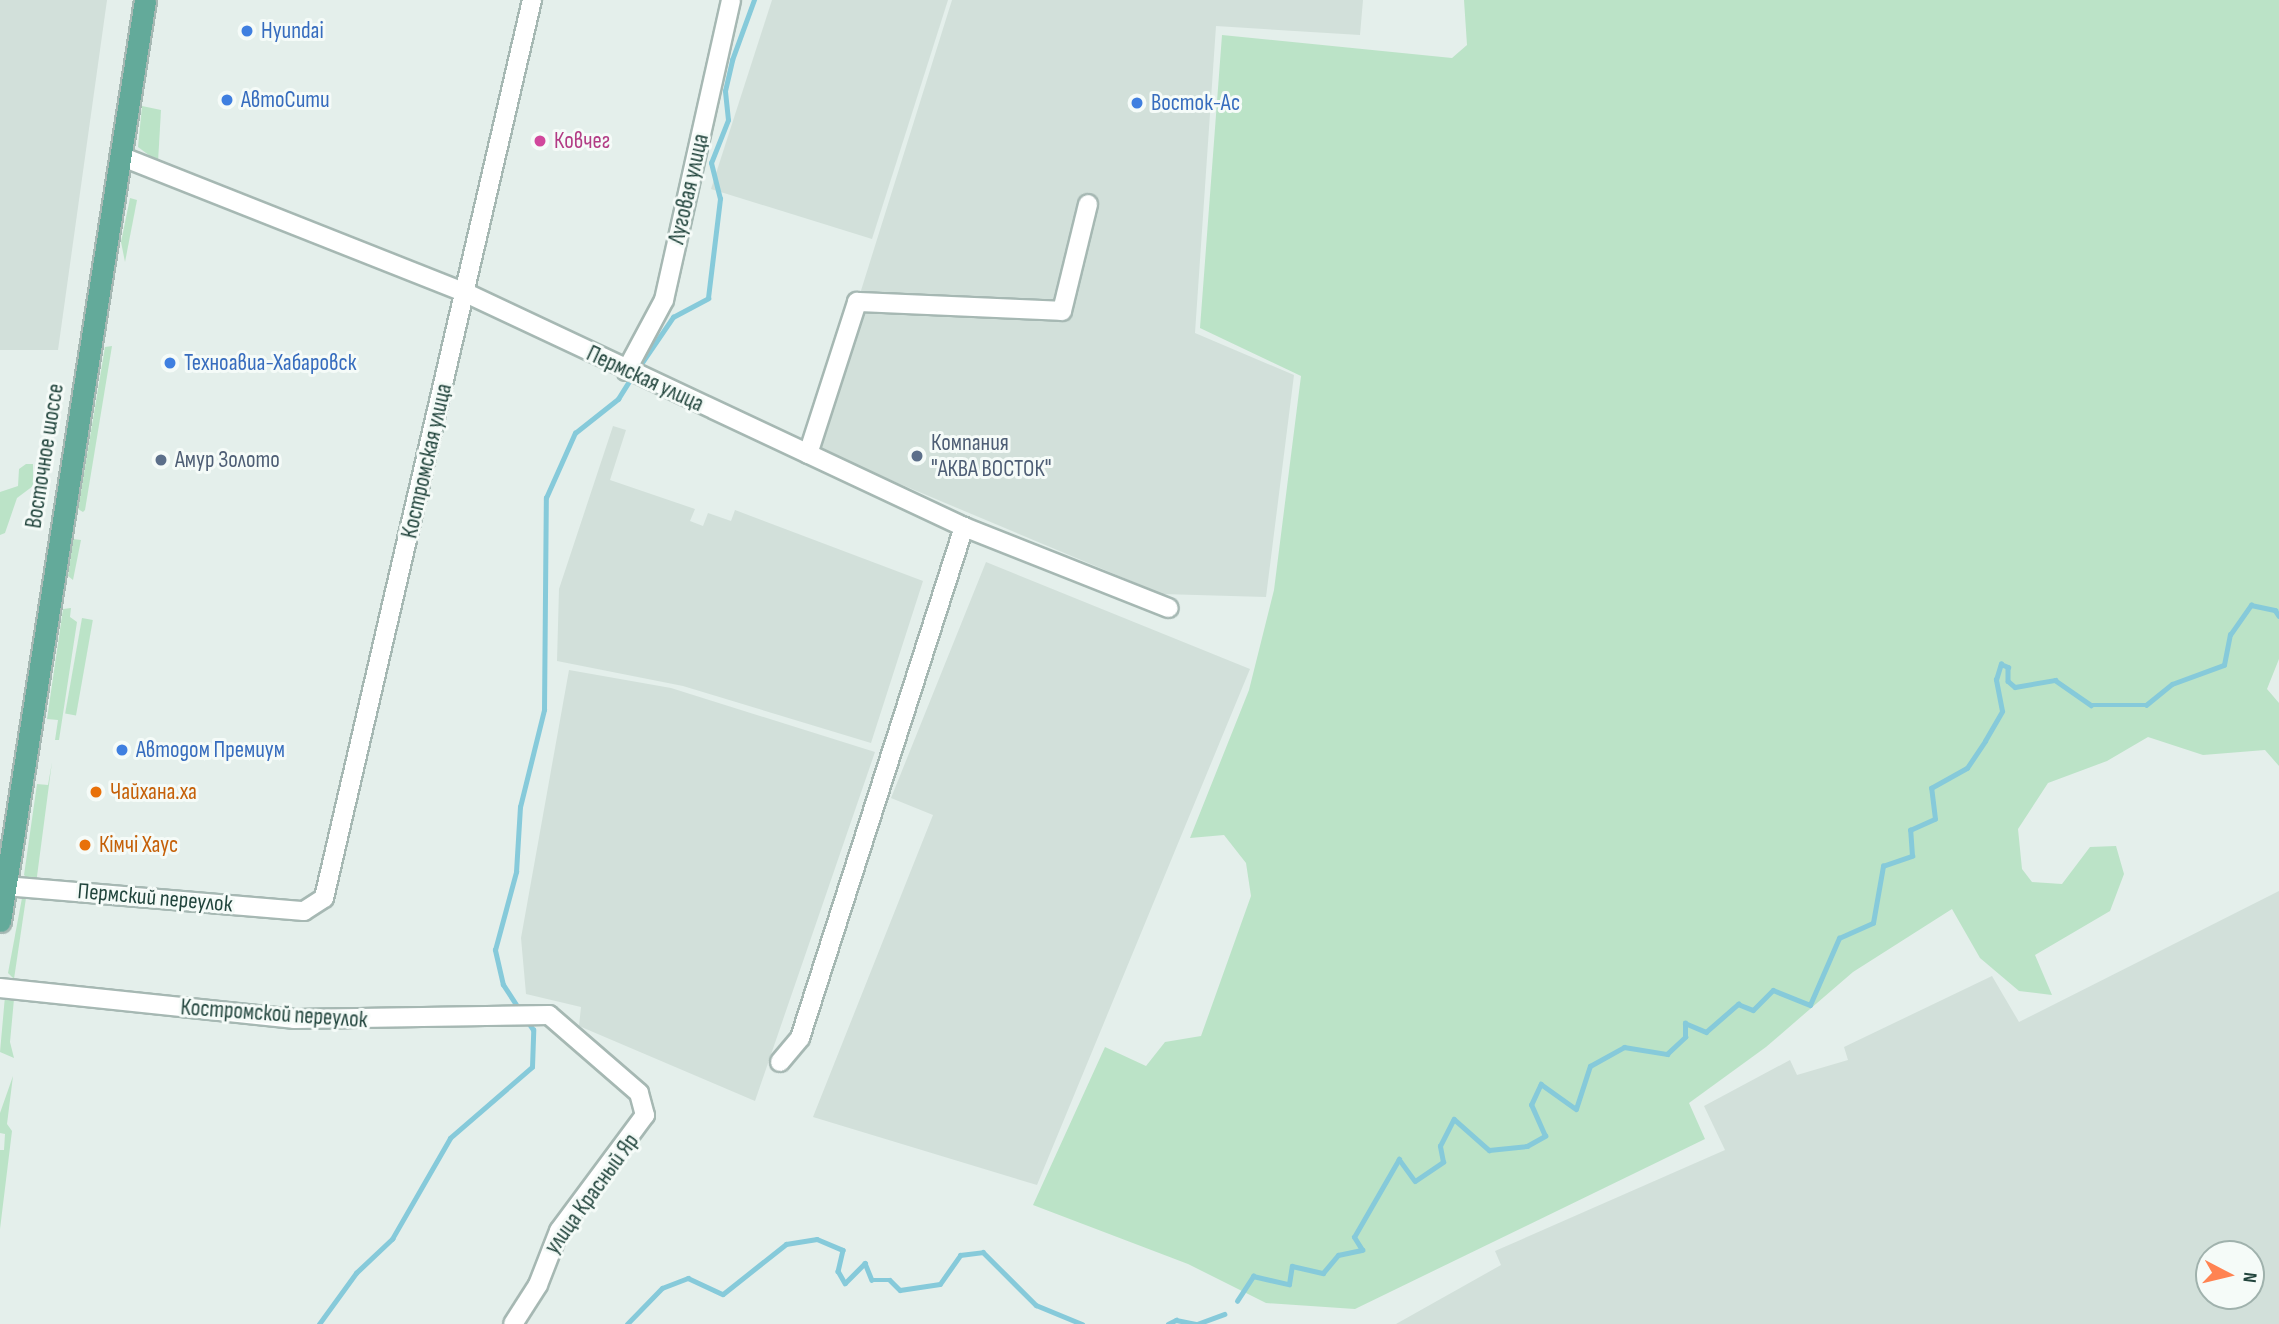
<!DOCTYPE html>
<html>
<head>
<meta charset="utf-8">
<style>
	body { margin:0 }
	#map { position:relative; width:2279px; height:1324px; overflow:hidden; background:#e4efeb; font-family:"Sofia Sans Condensed",sans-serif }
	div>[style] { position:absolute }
	.built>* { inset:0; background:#d2e0da }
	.green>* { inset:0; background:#bbe3c7; transform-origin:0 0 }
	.stream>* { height:4.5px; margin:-2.25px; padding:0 2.25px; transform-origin:2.25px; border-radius:2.25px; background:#86cada }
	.roads { filter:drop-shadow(2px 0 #a6b8b3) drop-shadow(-2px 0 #a6b8b3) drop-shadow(0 2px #a6b8b3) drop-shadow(0 -2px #a6b8b3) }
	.minor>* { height:18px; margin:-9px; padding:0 9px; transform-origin:9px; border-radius:9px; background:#fff }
	.major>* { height:21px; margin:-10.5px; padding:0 10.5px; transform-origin:10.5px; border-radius:10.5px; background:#63aa9a }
	.dots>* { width:19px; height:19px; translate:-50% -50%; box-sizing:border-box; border:4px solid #f5fbf8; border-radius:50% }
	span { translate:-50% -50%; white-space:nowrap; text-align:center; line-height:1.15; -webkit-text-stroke:6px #f5fbf8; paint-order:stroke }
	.shop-label { font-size:23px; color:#366cbe }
	.left { translate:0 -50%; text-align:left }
	.hotel-label { font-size:23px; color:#b23c85 }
	.street-label { font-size:23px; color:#21443c }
	.service-label { font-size:23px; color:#4e5e75 }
	.food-label { font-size:23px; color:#c56008 }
	.north { position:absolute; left:2195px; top:1240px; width:70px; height:70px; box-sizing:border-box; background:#f5fbf8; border:2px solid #a0b2ad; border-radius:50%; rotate:97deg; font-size:19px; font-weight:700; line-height:28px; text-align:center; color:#21443c }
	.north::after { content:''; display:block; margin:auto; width:24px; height:32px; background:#ff8352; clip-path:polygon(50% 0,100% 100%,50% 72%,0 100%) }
</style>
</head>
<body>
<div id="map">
	<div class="built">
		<div style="clip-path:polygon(0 0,107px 0,58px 350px,0 350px)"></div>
		<div style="clip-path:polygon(772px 0,948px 0,872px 239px,711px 189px)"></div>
		<div style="clip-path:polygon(952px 0,1363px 0,1360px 35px,1216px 26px,1195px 333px,1294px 375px,1266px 597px,1162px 594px,812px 447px)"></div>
		<div style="clip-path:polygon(613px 426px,626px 430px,610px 480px,695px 509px,690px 521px,703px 526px,708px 513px,731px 521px,735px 510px,923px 581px,871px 743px,683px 686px,557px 661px,559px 589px)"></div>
		<div style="clip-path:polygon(986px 562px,1250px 669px,1037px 1185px,813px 1117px,933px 815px,891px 798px)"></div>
		<div style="clip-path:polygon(569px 670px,671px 688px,875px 752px,755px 1101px,579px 1026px,581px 1007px,526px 994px,521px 938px)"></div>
		<div style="clip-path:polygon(evenodd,2279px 891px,2279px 1324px,1396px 1324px,1501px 1265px,1495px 1251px,1725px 1150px,1704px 1106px,1790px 1060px,1797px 1075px,1848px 1060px,1844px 1047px,1992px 976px,2019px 1022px,2279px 891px,2209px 1254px,2251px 1254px,2251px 1296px,2209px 1296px,2209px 1254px)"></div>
	</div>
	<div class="green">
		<div style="clip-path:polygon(1464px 0,2279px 0,2279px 659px,2267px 689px,2279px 703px,2279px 766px,2265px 750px,2203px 755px,2148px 737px,2107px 761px,2048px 783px,2018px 829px,2022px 869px,2032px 882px,2062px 884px,2090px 847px,2116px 846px,2124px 874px,2110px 911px,2035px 955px,2052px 995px,2019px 991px,1980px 958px,1952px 909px,1853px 972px,1766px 1047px,1689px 1103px,1705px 1139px,1355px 1309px,1266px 1303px,1188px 1264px,1033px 1205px,1105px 1047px,1146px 1066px,1165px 1042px,1201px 1036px,1251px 896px,1246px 863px,1224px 835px,1190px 838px,1249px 690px,1274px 590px,1301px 376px,1200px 328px,1222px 35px,1452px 58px,1467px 45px)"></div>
		<div style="clip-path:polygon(142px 106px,161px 110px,158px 162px,138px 147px)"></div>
		<div style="clip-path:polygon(130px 198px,137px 200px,125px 262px,121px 242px)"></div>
		<div style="clip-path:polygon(112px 346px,85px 510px,83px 512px,78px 509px,105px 347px)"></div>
		<div style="clip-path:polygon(26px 464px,33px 464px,33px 486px,17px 498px,5px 533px,0 535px,0 492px,18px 486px,19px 469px)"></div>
		<div style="clip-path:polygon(73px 539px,81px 540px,73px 580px,68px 576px)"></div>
		<div style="clip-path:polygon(71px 608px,70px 617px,77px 622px,59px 740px,55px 740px,58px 720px,47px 719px,63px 609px)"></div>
		<div style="left:82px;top:618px;width:11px;height:97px;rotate:10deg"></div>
		<div style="clip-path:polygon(52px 762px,36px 884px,33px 884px,24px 875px,37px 784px,48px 785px)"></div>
		<div style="clip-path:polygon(22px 898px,26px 898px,14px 979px,8px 973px)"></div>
		<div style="clip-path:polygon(5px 996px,14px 999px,10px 1042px,14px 1058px,0 1052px)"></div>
		<div style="clip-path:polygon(13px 1076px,7px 1124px,12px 1131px,0 1229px,0 1150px,4px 1150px,5px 1134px,0 1133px,0 1113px)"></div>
	</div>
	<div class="stream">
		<div style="left:637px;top:370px;width:64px;rotate:-55.8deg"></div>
		<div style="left:673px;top:317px;width:40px;rotate:-28deg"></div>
		<div style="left:708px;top:298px;width:100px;rotate:-83.1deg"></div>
		<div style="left:720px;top:199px;width:37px;rotate:-104deg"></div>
		<div style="left:711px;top:163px;width:46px;rotate:-68.4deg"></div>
		<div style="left:728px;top:120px;width:29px;rotate:-96deg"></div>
		<div style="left:725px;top:91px;width:32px;rotate:-77deg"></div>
		<div style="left:732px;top:60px;width:64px;rotate:-69.9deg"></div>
		<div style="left:520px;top:1011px;width:31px;rotate:-123deg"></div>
		<div style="left:503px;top:985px;width:36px;rotate:-103deg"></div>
		<div style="left:495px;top:950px;width:81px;rotate:-74.9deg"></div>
		<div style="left:516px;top:872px;width:65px;rotate:-86.5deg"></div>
		<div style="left:520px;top:807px;width:100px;rotate:-76.1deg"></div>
		<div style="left:544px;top:710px;width:212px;rotate:-89.5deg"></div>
		<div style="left:546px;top:498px;width:71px;rotate:-66deg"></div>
		<div style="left:575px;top:433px;width:55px;rotate:-38.3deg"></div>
		<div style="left:618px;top:399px;width:26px;rotate:-58deg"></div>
		<div style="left:1237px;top:1301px;width:30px;rotate:-57deg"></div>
		<div style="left:1253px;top:1276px;width:37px;rotate:13deg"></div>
		<div style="left:1289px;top:1284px;width:18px;rotate:-81deg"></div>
		<div style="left:1292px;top:1266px;width:32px;rotate:13deg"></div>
		<div style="left:1323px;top:1273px;width:23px;rotate:-50deg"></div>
		<div style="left:1338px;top:1255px;width:25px;rotate:-12deg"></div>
		<div style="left:1362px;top:1250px;width:15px;rotate:-122deg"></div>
		<div style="left:1354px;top:1237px;width:90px;rotate:-60deg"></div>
		<div style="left:1399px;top:1159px;width:27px;rotate:54deg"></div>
		<div style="left:1415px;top:1181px;width:34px;rotate:-34deg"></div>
		<div style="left:1443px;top:1162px;width:16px;rotate:-101deg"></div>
		<div style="left:1440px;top:1146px;width:30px;rotate:-63deg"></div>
		<div style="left:1454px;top:1119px;width:47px;rotate:41.5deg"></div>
		<div style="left:1489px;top:1150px;width:38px;rotate:-6deg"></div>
		<div style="left:1527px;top:1146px;width:21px;rotate:-29deg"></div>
		<div style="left:1545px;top:1136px;width:34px;rotate:-114deg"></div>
		<div style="left:1531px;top:1105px;width:23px;rotate:-65deg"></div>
		<div style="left:1541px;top:1084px;width:43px;rotate:35.5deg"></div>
		<div style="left:1576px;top:1109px;width:45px;rotate:-72deg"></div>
		<div style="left:1590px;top:1066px;width:39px;rotate:-29deg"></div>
		<div style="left:1624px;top:1047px;width:44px;rotate:9.2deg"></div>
		<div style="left:1667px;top:1054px;width:25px;rotate:-43deg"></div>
		<div style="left:1685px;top:1037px;width:14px;rotate:-90deg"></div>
		<div style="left:1685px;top:1023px;width:23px;rotate:23deg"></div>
		<div style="left:1706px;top:1032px;width:43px;rotate:-41.2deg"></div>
		<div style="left:1738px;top:1004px;width:16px;rotate:22deg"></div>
		<div style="left:1753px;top:1010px;width:28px;rotate:-45deg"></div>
		<div style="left:1773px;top:990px;width:40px;rotate:22deg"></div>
		<div style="left:1810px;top:1005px;width:73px;rotate:-66.6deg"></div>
		<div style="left:1839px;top:938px;width:37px;rotate:-24deg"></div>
		<div style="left:1873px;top:923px;width:58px;rotate:-80deg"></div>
		<div style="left:1883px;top:866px;width:31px;rotate:-19deg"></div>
		<div style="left:1912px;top:856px;width:26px;rotate:-94deg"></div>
		<div style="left:1910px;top:830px;width:27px;rotate:-24deg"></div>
		<div style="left:1935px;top:819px;width:31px;rotate:-97deg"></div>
		<div style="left:1931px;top:788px;width:41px;rotate:-29.1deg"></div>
		<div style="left:1967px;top:768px;width:32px;rotate:-56deg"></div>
		<div style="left:1985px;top:741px;width:34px;rotate:-60deg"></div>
		<div style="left:2002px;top:711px;width:32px;rotate:-101deg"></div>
		<div style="left:1996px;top:680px;width:17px;rotate:-73deg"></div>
		<div style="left:2001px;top:664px;width:8px;rotate:23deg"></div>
		<div style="left:2008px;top:667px;width:14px;rotate:90deg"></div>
		<div style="left:2008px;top:681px;width:9px;rotate:41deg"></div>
		<div style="left:2015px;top:687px;width:41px;rotate:-9.9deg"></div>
		<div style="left:2055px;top:680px;width:44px;rotate:34.8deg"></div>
		<div style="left:2091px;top:705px;width:55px"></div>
		<div style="left:2146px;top:705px;width:33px;rotate:-39deg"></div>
		<div style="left:2172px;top:684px;width:55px;rotate:-20.1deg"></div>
		<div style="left:2224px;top:665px;width:31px;rotate:-79deg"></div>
		<div style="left:2230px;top:635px;width:37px;rotate:-55deg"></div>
		<div style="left:2251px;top:605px;width:25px;rotate:12deg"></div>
		<div style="left:2275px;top:610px;width:7px;rotate:56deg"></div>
		<div style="left:319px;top:1324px;width:63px;rotate:-54deg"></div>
		<div style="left:356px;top:1273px;width:50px;rotate:-43.4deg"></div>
		<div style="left:392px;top:1239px;width:116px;rotate:-60.1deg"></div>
		<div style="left:450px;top:1138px;width:108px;rotate:-40.9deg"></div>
		<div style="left:532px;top:1067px;width:37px;rotate:-88deg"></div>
		<div style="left:533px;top:1030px;width:11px;rotate:-124deg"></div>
		<div style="left:627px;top:1324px;width:50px;rotate:-45.8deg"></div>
		<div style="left:662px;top:1288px;width:28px;rotate:-21deg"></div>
		<div style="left:688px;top:1278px;width:38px;rotate:25deg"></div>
		<div style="left:723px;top:1294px;width:80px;rotate:-38.4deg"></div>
		<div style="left:786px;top:1244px;width:31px;rotate:-9deg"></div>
		<div style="left:817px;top:1239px;width:28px;rotate:23deg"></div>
		<div style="left:843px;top:1250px;width:22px;rotate:103deg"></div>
		<div style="left:838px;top:1271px;width:14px;rotate:60deg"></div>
		<div style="left:845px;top:1283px;width:28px;rotate:-45deg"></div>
		<div style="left:865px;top:1263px;width:18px;rotate:68deg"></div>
		<div style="left:872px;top:1280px;width:18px"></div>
		<div style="left:890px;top:1280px;width:14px;rotate:45deg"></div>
		<div style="left:900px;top:1290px;width:40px;rotate:-8.5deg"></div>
		<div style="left:940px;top:1284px;width:35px;rotate:-55deg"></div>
		<div style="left:960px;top:1255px;width:23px;rotate:-7deg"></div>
		<div style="left:983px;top:1252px;width:75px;rotate:45deg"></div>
		<div style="left:1036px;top:1305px;width:50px;rotate:22.4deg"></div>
		<div style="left:1168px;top:1324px;width:9px;rotate:-27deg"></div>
		<div style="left:1176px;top:1320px;width:21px;rotate:11deg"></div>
		<div style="left:1197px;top:1324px;width:29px;rotate:-20deg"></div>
	</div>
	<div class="roads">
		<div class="minor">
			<div style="left:120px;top:156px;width:372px;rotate:21.6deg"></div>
			<div style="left:466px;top:293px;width:550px;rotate:25.17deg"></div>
			<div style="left:964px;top:527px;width:220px;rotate:21.6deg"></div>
			<div style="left:626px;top:371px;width:81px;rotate:-61.8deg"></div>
			<div style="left:664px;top:300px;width:307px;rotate:-77.4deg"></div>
			<div style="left:808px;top:454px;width:160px;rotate:-72.1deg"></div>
			<div style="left:857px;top:302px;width:205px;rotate:2.5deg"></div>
			<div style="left:1062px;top:311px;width:110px;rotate:-76.3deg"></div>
			<div style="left:5px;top:886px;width:300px;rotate:4.8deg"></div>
			<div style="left:304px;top:911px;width:24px;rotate:-33deg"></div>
			<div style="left:324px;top:898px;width:922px;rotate:-76.96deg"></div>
			<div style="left:0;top:988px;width:297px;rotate:6deg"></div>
			<div style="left:295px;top:1019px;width:254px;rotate:-0.9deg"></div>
			<div style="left:549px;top:1015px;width:119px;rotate:40.9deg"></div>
			<div style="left:639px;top:1093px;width:23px;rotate:75deg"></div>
			<div style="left:645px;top:1115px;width:144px;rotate:126.6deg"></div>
			<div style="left:559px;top:1231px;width:58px;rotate:111.3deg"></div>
			<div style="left:538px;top:1285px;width:46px;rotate:122.7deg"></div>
			<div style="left:780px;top:1062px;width:31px;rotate:-50deg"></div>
			<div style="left:800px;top:1038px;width:537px;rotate:-72.21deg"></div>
		</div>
		<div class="major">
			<div style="left:0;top:921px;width:932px;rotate:-81.05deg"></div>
		</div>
	</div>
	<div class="dots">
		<div style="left:247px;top:31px;background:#3f7fe0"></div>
		<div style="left:227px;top:100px;background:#3f7fe0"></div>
		<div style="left:1137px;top:103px;background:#3f7fe0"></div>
		<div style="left:540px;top:141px;background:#d1479c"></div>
		<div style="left:170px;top:363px;background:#3f7fe0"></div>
		<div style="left:917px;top:456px;background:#5c6f8a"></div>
		<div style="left:161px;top:460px;background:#5c6f8a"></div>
		<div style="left:122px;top:750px;background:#3f7fe0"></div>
		<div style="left:96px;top:792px;background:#e8710a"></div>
		<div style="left:85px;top:845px;background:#e8710a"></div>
	</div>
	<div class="shop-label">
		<span class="left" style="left:261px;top:31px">Hyundai</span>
		<span class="left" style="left:241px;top:100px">АвтоСити</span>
		<span class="left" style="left:1151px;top:103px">Восток-Ас</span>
		<span class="left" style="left:184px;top:363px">Техноавиа-Хабаровск</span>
		<span class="left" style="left:136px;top:750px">Автодом Премиум</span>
	</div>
	<div class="hotel-label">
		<span class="left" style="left:554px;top:141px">Ковчег</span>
	</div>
	<div class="street-label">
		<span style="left:689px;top:189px;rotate:-77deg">Луговая улица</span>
		<span style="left:645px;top:379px;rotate:25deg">Пермская улица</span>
		<span style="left:45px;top:456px;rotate:-81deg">Восточное шоссе</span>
		<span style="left:427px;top:461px;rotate:-77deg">Костромская улица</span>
		<span style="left:155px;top:898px;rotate:5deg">Пермский переулок</span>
		<span style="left:274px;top:1014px;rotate:4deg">Костромской переулок</span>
		<span style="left:592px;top:1194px;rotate:-54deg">улица Красный Яр</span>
	</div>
	<div class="service-label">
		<span class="left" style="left:931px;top:456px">Компания<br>"АКВА ВОСТОК"</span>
		<span class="left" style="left:175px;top:460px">Амур Золото</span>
	</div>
	<div class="food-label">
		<span class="left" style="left:110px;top:792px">Чайхана.ха</span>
		<span class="left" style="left:99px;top:845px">Кiмчi Хаус</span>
	</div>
	<div class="north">N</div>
</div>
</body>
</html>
